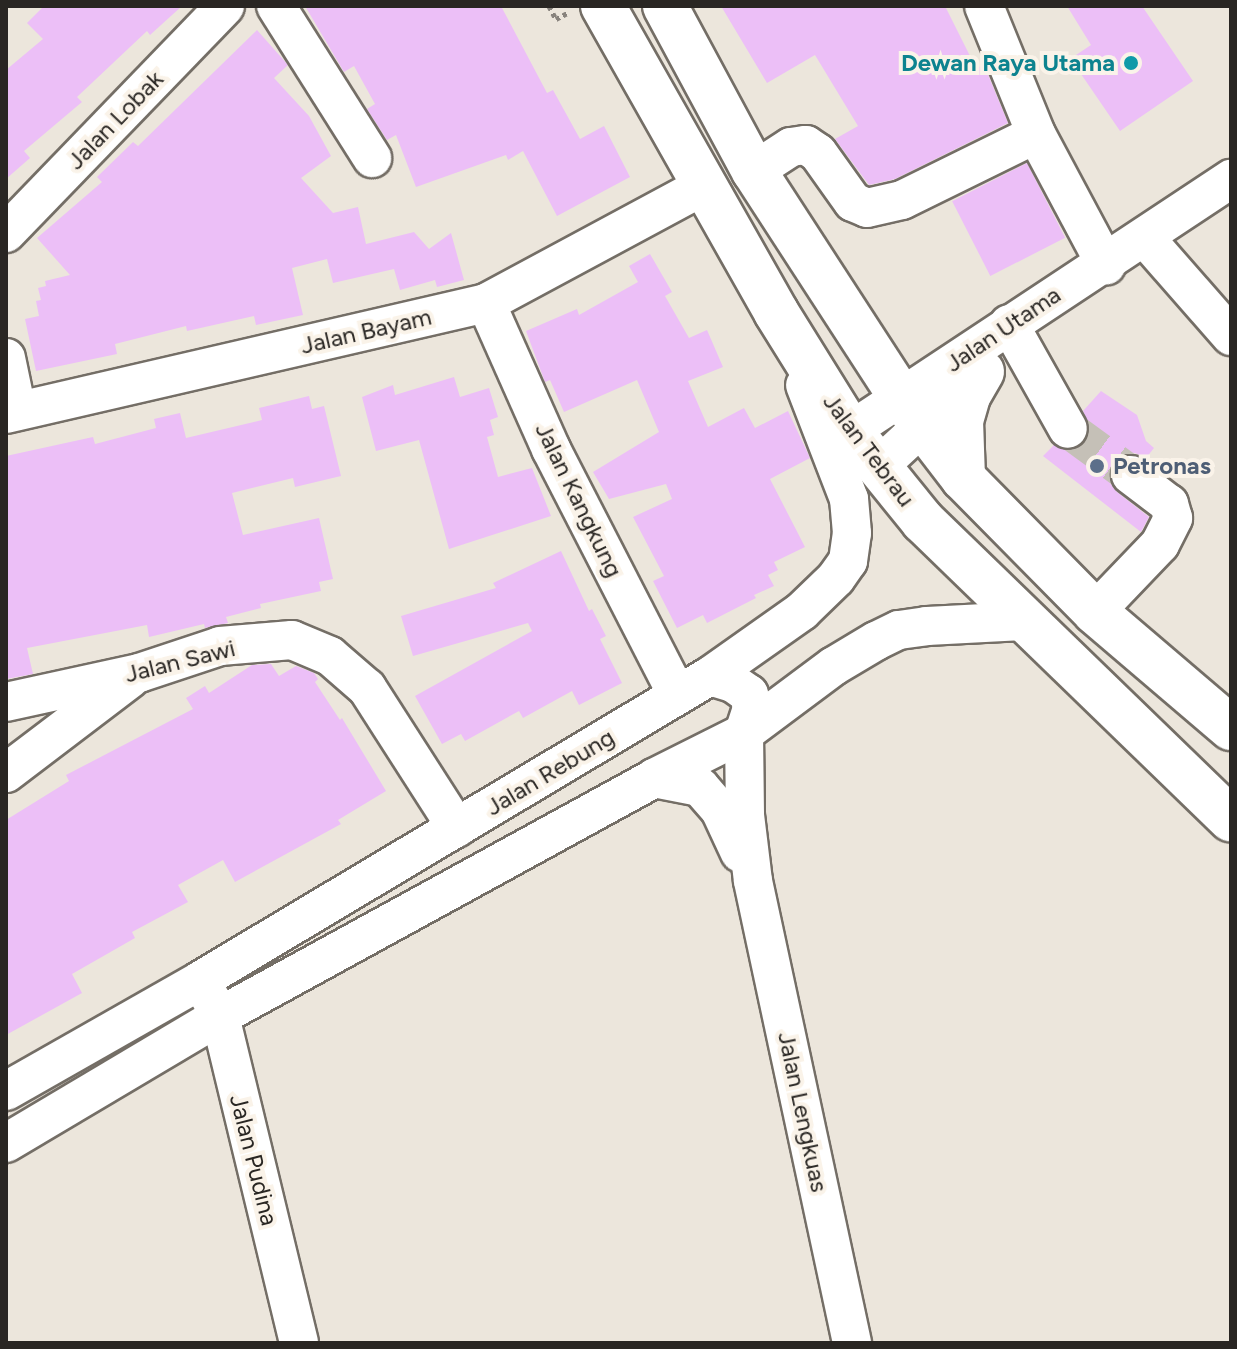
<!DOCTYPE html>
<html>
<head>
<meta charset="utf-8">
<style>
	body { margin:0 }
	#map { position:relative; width:1237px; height:1349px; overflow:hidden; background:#ece6dc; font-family:Figtree,sans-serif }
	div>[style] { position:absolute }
	.building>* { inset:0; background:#ecbff7; transform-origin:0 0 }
	.minor-tunnel>* { height:38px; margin-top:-19px; transform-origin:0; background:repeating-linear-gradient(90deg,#c5c0b7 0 38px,transparent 0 57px) }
	.path>* { height:5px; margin-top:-2.5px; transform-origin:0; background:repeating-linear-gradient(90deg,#88837d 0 4px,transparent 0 8px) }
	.roads { filter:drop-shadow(2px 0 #746e66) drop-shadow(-2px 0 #746e66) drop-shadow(0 2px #746e66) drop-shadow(0 -2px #746e66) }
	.minor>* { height:38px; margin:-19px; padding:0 19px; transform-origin:19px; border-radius:19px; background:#fff }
	.highway>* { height:44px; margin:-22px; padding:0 22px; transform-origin:22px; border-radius:22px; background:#fff }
	.dots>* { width:22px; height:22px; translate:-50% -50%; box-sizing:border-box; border:4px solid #faf3e9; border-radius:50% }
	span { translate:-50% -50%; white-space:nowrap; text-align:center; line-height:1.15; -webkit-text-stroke:8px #faf3e9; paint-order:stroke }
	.culture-label { font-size:24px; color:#0d838f; font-weight:700 }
	.right { translate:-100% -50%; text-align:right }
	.street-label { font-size:24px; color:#292623 }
	.service-label { font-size:24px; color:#4e5e75; font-weight:700 }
	.left { translate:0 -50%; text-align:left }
	.frame { position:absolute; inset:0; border:8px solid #292623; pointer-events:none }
</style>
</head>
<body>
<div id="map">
	<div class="building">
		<div style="clip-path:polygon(44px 6px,182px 6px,150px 35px,147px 31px,77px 97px,82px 102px,24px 151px,30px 158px,6px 179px,6px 70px,43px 39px,27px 23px)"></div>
		<div style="clip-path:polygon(305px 6px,501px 6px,547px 93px,553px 90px,580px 139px,604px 126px,630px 177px,557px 216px,523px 151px,508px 160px,506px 155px,416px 187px,396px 135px,387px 140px,367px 109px,375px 104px,354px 66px,344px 72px)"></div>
		<div style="clip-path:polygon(721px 6px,945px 6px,976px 68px,984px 65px,1008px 123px,895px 179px,869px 185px,835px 139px,858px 126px,815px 55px,767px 83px)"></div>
		<div style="clip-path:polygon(1067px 6px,1142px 6px,1193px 81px,1120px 131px,1081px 74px,1087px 70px,1076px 55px,1091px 45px)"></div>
		<div style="clip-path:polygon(257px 30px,288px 65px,274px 78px,309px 116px,331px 156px,301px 178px,333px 213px,358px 207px,366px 244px,414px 232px,429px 249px,451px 233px,464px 280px,437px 287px,435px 280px,400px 290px,394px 269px,333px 283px,327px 259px,292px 268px,303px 315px,256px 325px,254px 316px,187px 331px,186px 326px,115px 344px,117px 354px,36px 371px,25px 319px,39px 316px,36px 301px,41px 300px,38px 288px,46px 286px,45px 281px,70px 275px,37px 238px,102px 182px,97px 177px,133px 142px,138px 146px)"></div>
		<div style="left:1027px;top:163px;width:84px;height:84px;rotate:63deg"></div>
		<div style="clip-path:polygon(650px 254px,672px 292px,665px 296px,689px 338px,707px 330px,723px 367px,688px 381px,708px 427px,744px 408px,755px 428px,788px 411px,810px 458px,770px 479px,805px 547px,774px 562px,778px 570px,768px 575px,774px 586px,754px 595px,756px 598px,707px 623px,703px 615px,677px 628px,653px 581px,664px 576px,633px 517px,672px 499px,666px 484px,609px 499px,593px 472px,659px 432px,637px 380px,564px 412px,550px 380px,545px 382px,526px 331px,577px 309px,579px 315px,638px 282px,629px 266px)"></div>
		<div style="clip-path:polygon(454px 377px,460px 397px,489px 388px,498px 417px,490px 420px,494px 435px,487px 437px,498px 477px,532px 468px,551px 516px,449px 549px,419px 440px,376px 451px,362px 397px,393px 385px,395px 395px)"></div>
		<div style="clip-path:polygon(1101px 391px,1137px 415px,1146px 441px,1154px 448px,1146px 458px,1135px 453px,1122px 455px,1109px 471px,1110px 483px,1117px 492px,1149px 517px,1141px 532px,1043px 456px,1054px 445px,1069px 451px,1086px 441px,1090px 428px,1083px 411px)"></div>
		<div style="clip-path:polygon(309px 396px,312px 409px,324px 406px,341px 476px,295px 487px,293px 478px,232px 493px,243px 535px,319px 518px,333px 579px,319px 582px,321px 591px,260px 604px,261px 608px,226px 617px,228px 623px,205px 628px,204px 624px,149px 637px,147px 625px,27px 648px,33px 674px,6px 679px,6px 456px,93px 437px,95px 444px,156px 428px,154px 419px,180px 413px,186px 438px,262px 420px,259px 408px)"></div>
		<div style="clip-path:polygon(561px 551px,589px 611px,592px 609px,606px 636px,600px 639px,622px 683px,579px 705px,572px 691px,523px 718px,519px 711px,465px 741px,461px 734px,442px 744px,415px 696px,532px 631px,528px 623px,413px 656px,401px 616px,496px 588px,493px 583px)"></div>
		<div style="clip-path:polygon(271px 664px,279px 676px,296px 666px,314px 673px,318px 679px,315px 682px,340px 720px,342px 718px,386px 791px,338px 820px,341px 824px,235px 882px,223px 860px,178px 885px,188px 902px,132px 932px,135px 938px,72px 974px,82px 993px,6px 1035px,6px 820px,69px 781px,66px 775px,193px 709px,186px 698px,205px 686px,209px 693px,252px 665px)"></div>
	</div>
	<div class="minor-tunnel">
		<div style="left:1068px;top:429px;width:78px;rotate:36.1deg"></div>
	</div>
	<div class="path">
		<div style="left:549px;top:6px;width:15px;rotate:62deg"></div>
		<div style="left:556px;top:19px;width:15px;rotate:-28deg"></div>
	</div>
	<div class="roads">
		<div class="minor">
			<div style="left:276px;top:6px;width:180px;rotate:57.7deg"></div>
			<div style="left:984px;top:6px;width:138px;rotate:67.9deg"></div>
			<div style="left:1036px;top:134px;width:149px;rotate:61.9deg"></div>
			<div style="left:754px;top:171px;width:44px;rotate:-33deg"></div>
			<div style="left:791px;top:147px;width:15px;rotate:-8deg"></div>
			<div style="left:806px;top:145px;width:14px;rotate:34deg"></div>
			<div style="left:818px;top:153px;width:60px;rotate:54.5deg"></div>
			<div style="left:853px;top:202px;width:15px;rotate:23deg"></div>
			<div style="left:867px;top:208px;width:36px;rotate:-13deg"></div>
			<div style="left:902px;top:200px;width:149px;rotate:-26.2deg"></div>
			<div style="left:6px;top:233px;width:315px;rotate:-46deg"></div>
			<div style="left:1146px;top:239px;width:129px;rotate:48.8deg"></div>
			<div style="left:486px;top:303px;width:160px;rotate:66deg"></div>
			<div style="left:551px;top:449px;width:276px;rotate:62.8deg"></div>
			<div style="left:1009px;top:324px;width:120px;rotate:60.7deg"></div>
			<div style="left:6px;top:358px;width:54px;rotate:78.3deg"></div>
			<div style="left:6px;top:414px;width:493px;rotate:-13deg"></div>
			<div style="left:486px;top:303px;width:247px;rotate:-28.3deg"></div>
			<div style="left:850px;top:431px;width:457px;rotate:-33.5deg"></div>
			<div style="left:878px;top:467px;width:139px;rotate:-42.7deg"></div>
			<div style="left:1095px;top:612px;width:94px;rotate:-46.3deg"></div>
			<div style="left:1160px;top:544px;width:29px;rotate:-63deg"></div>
			<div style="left:1173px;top:518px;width:15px;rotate:-106deg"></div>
			<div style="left:1169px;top:504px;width:48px;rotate:-142.7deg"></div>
			<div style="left:710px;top:676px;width:24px;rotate:17deg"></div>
			<div style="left:733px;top:683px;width:19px;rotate:35deg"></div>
			<div style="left:749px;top:694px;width:14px;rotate:78deg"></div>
			<div style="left:752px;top:708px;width:26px;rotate:108deg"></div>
			<div style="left:744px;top:733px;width:82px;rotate:89.3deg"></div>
			<div style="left:745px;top:815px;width:66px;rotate:83.1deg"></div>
			<div style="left:753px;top:881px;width:472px;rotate:77.9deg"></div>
			<div style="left:6px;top:702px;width:136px;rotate:-12.3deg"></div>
			<div style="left:139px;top:673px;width:85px;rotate:-18.4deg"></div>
			<div style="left:220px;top:646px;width:72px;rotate:-4.8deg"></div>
			<div style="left:292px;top:640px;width:41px;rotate:22.8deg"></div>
			<div style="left:330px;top:656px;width:49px;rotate:40.9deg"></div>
			<div style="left:367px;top:688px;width:166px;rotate:57.3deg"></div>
			<div style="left:6px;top:773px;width:156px;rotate:-37.2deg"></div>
			<div style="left:654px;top:778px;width:47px;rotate:11.1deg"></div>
			<div style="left:700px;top:787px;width:30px;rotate:49deg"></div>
			<div style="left:720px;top:810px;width:47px;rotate:65.1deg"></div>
			<div style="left:208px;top:994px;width:25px;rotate:61deg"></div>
			<div style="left:220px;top:1016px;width:336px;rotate:76.4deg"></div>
			<div style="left:6px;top:1091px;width:224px;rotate:-29.6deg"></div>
			<div style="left:201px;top:980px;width:593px;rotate:-30.85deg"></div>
			<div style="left:710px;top:676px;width:113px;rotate:-35.2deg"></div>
			<div style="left:802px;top:611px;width:47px;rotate:-44.1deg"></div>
			<div style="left:836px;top:578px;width:21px;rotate:-55deg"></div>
			<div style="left:848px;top:561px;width:28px;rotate:-82deg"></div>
			<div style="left:852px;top:533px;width:34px;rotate:-95deg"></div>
			<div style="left:849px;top:499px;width:122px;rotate:-111.1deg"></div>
			<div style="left:6px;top:1143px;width:249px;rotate:-30.7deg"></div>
			<div style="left:220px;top:1016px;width:495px;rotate:-28.7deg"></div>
			<div style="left:654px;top:778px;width:101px;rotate:-26.6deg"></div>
			<div style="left:744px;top:733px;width:112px;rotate:-36.7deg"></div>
			<div style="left:834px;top:666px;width:49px;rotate:-30.8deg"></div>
			<div style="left:876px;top:641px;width:25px;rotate:-26deg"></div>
			<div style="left:899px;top:630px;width:28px;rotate:-8deg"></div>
			<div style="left:927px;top:626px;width:96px;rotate:-3deg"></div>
		</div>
		<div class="highway">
			<div style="left:603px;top:6px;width:352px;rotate:60.5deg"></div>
			<div style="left:776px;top:312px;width:140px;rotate:58.1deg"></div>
			<div style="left:850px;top:431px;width:116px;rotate:51deg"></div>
			<div style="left:923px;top:521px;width:429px;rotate:44.1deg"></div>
			<div style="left:665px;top:6px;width:187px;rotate:61.7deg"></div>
			<div style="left:754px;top:171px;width:268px;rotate:57deg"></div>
			<div style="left:900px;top:396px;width:103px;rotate:52.5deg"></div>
			<div style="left:963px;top:478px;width:188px;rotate:45.4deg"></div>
			<div style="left:1095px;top:612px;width:179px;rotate:40.5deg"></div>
			<div style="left:963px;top:478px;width:57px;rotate:-92deg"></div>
			<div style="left:961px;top:421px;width:26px;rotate:-74deg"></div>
			<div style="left:968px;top:396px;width:28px;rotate:-60deg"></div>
		</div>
	</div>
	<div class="dots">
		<div style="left:1131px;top:63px;background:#0f9aa8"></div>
		<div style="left:1097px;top:466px;background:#5c6f8a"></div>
	</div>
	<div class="culture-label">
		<span class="right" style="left:1115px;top:63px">Dewan Raya Utama</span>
	</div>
	<div class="street-label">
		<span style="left:115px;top:120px;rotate:-46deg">Jalan Lobak</span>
		<span style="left:1003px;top:329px;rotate:-34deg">Jalan Utama</span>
		<span style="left:366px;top:331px;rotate:-13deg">Jalan Bayam</span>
		<span style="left:869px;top:450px;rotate:53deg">Jalan Tebrau</span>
		<span style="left:579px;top:500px;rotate:64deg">Jalan Kangkung</span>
		<span style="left:180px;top:661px;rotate:-14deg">Jalan Sawi</span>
		<span style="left:550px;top:772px;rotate:-31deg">Jalan Rebung</span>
		<span style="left:803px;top:1112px;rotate:78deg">Jalan Lengkuas</span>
		<span style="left:254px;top:1160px;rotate:76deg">Jalan Pudina</span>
	</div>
	<div class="service-label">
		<span class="left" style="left:1113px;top:466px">Petronas</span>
	</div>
	<div class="frame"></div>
</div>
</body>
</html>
